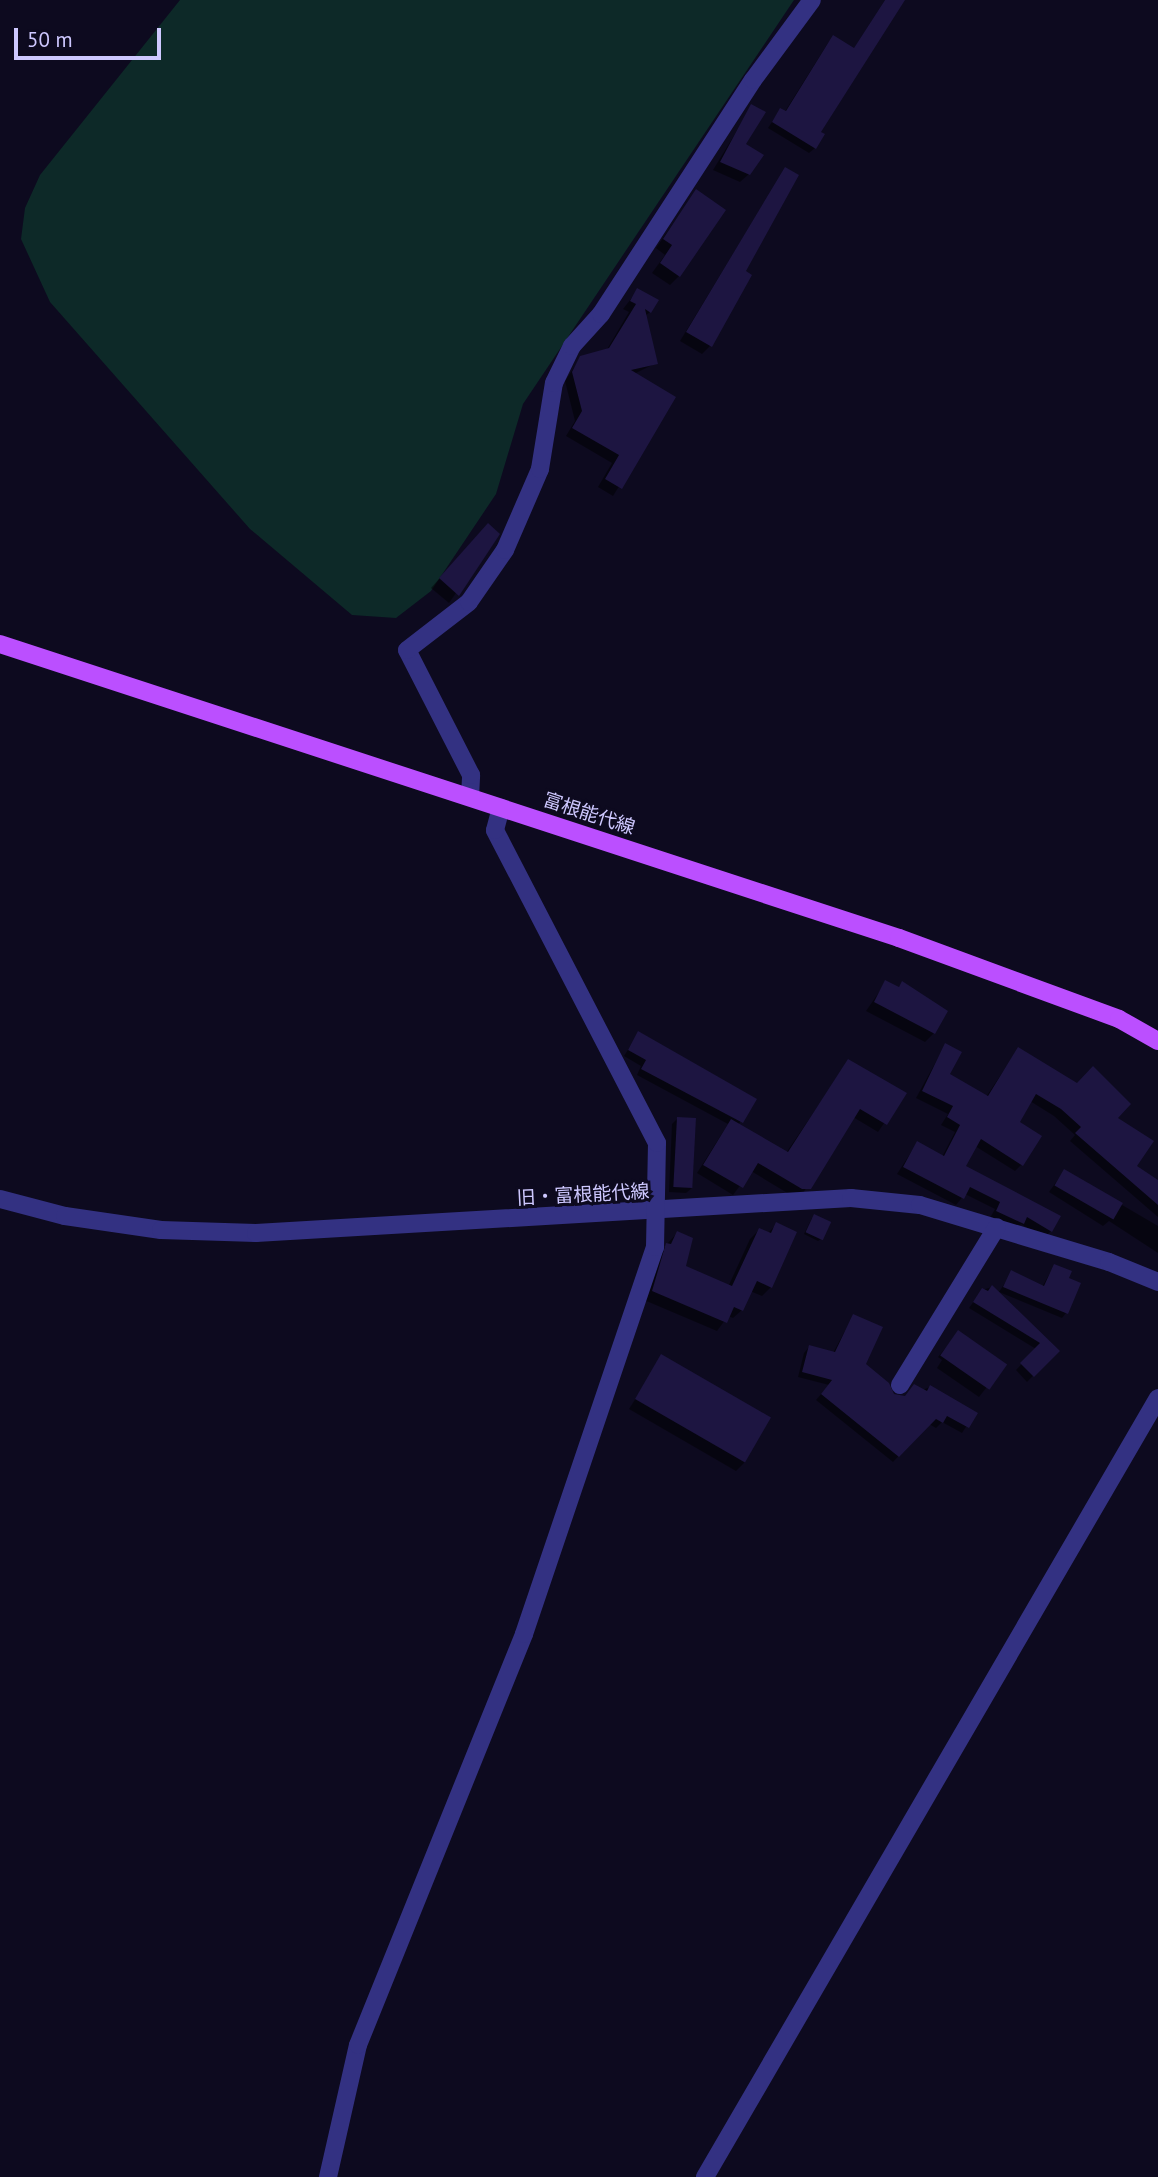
<!DOCTYPE html>
<html>
<head>
<meta charset="utf-8">
<style>
	body { margin:0 }
	#map { position:relative; width:1158px; height:2177px; overflow:hidden; background:#0d0a1f; font-family:"PT Sans","Noto Sans JP",sans-serif }
	div>[style] { position:absolute }
	.green>* { inset:0; background:#0d2928 }
	.shadow>* { inset:0; background:#0007 }
	.building>* { inset:0; background:#1d1541; transform-origin:0 0 }
	.minor>* { height:18px; margin:-9px; padding:0 9px; transform-origin:9px; border-radius:9px; background:#333182 }
	.major>* { height:18px; margin:-9px; padding:0 9px; transform-origin:9px; border-radius:9px; background:#bb4fff }
	span { translate:-50% -50%; white-space:nowrap; text-align:center; line-height:1.15; -webkit-text-stroke:6px #0d0a1f; paint-order:stroke }
	.street-label { font-size:19px; color:#cec8ff }
	.scale { position:absolute; left:14px; top:28px; width:147px; height:32px; box-sizing:border-box; border:4px solid #cec8ff; border-top:0; padding-left:9px; font-size:21px; line-height:24px; white-space:nowrap; color:#cec8ff; -webkit-text-stroke:5px #0d0a1f; paint-order:stroke }
</style>
</head>
<body>
<div id="map">
	<div class="green">
		<div style="clip-path:polygon(180px 0,794px 0,523px 404px,496px 494px,431px 591px,396px 618px,352px 615px,250px 529px,50px 302px,21px 239px,25px 208px,40px 175px)"></div>
	</div>
	<div class="shadow">
		<div style="clip-path:polygon(885px 0,903px 0,818px 133px,815px 148px,809px 153px,768px 128px,780px 110px,784px 113px,828px 43px,833px 38px,853px 50px)"></div>
		<div style="clip-path:polygon(752px 106px,744px 145px,749px 174px,740px 182px,713px 170px)"></div>
		<div style="clip-path:polygon(785px 169px,711px 345px,702px 354px,680px 341px)"></div>
		<div style="clip-path:polygon(696px 191px,679px 276px,670px 285px,652px 273px,665px 255px,656px 248px)"></div>
		<div style="clip-path:polygon(638px 290px,650px 312px,645px 316px,656px 363px,634px 374px,674px 398px,613px 496px,598px 487px,612px 463px,566px 436px,575px 421px,565px 381px,581px 357px,606px 351px,629px 312px,623px 309px)"></div>
		<div style="clip-path:polygon(479px 534px,497px 534px,449px 603px,431px 588px)"></div>
		<div style="clip-path:polygon(886px 982px,897px 989px,903px 983px,934px 1033px,925px 1042px,866px 1011px)"></div>
		<div style="clip-path:polygon(638px 1034px,755px 1100px,738px 1125px,786px 1153px,848px 1062px,904px 1094px,878px 1132px,853px 1117px,801px 1196px,794px 1197px,751px 1171px,733px 1195px,697px 1173px,728px 1124px,637px 1075px,641px 1066px,624px 1056px)"></div>
		<div style="clip-path:polygon(945px 1045px,947px 1075px,986px 1097px,1018px 1049px,1115px 1118px,1135px 1167px,1158px 1182px,1158px 1217px,1070px 1141px,1075px 1135px,1054px 1116px,1030px 1101px,1017px 1122px,1022px 1164px,1015px 1171px,975px 1146px,964px 1167px,1051px 1231px,1044px 1238px,1021px 1224px,1016px 1229px,990px 1218px,995px 1209px,965px 1194px,956px 1205px,897px 1174px,917px 1143px,942px 1157px,955px 1132px,941px 1125px,948px 1114px,916px 1098px)"></div>
		<div style="clip-path:polygon(678px 1118px,692px 1188px,686px 1193px,669px 1192px,672px 1124px)"></div>
		<div style="clip-path:polygon(1064px 1171px,1158px 1226px,1158px 1253px,1109px 1221px,1103px 1226px,1049px 1192px)"></div>
		<div style="clip-path:polygon(812px 1218px,821px 1239px,818px 1241px,804px 1234px)"></div>
		<div style="clip-path:polygon(777px 1224px,771px 1287px,762px 1296px,750px 1291px,742px 1310px,733px 1318px,728px 1316px,717px 1331px,644px 1300px,658px 1254px,677px 1233px,683px 1267px,728px 1287px,750px 1239px,759px 1230px,767px 1234px)"></div>
		<div style="clip-path:polygon(1054px 1266px,1067px 1279px,1066px 1313px,1062px 1318px,999px 1292px,1012px 1272px,1042px 1287px)"></div>
		<div style="clip-path:polygon(992px 1287px,1057px 1351px,1027px 1382px,1016px 1370px,1036px 1349px,969px 1308px,982px 1290px)"></div>
		<div style="clip-path:polygon(853px 1316px,864px 1365px,892px 1396px,905px 1397px,930px 1387px,975px 1413px,962px 1433px,942px 1422px,936px 1428px,929px 1424px,893px 1462px,816px 1400px,829px 1385px,798px 1377px,804px 1353px,809px 1347px,833px 1353px)"></div>
		<div style="clip-path:polygon(959px 1332px,1005px 1364px,979px 1397px,937px 1368px,942px 1360px,938px 1357px)"></div>
		<div style="clip-path:polygon(662px 1357px,745px 1462px,736px 1471px,629px 1409px)"></div>
	</div>
	<div class="building">
		<div style="clip-path:polygon(885px 0,905px 0,821px 132px,825px 134px,816px 149px,772px 122px,780px 108px,786px 111px,833px 35px,854px 48px)"></div>
		<div style="clip-path:polygon(751px 104px,766px 112px,746px 144px,764px 155px,750px 175px,720px 162px)"></div>
		<div style="clip-path:polygon(785px 167px,799px 175px,746px 271px,752px 275px,712px 347px,686px 332px)"></div>
		<div style="clip-path:polygon(696px 189px,726px 210px,680px 277px,660px 263px,672px 245px,663px 239px)"></div>
		<div style="clip-path:polygon(637px 288px,659px 300px,651px 313px,645px 309px,658px 364px,631px 370px,676px 397px,622px 489px,605px 479px,619px 455px,572px 428px,582px 411px,572px 372px,580px 356px,609px 348px,636px 304px,630px 301px)"></div>
		<div style="clip-path:polygon(488px 523px,500px 534px,459px 596px,439px 578px)"></div>
		<div style="clip-path:polygon(885px 980px,899px 987px,902px 981px,948px 1011px,935px 1034px,874px 1002px)"></div>
		<div style="clip-path:polygon(638px 1031px,757px 1099px,743px 1123px,641px 1069px,646px 1060px,628px 1050px)"></div>
		<div style="clip-path:polygon(945px 1043px,962px 1052px,950px 1074px,988px 1096px,1018px 1047px,1077px 1083px,1093px 1066px,1131px 1104px,1118px 1118px,1154px 1141px,1137px 1166px,1158px 1180px,1158px 1205px,1075px 1133px,1081px 1127px,1061px 1109px,1036px 1094px,1020px 1122px,1042px 1136px,1023px 1166px,981px 1139px,966px 1166px,1061px 1216px,1052px 1232px,1027px 1217px,1024px 1224px,996px 1211px,1000px 1202px,970px 1187px,964px 1199px,903px 1167px,917px 1141px,944px 1156px,960px 1125px,947px 1117px,953px 1106px,922px 1091px)"></div>
		<div style="clip-path:polygon(848px 1059px,907px 1093px,887px 1125px,860px 1109px,811px 1189px,802px 1189px,758px 1163px,743px 1188px,703px 1165px,731px 1119px,788px 1152px)"></div>
		<div style="left:677px;top:1117px;width:19px;height:70px;rotate:3deg"></div>
		<div style="left:1064px;top:1169px;width:68px;height:19px;rotate:30deg"></div>
		<div style="left:814px;top:1214px;width:19px;height:20px;rotate:25deg"></div>
		<div style="clip-path:polygon(776px 1222px,797px 1232px,772px 1288px,757px 1281px,743px 1311px,734px 1307px,727px 1323px,652px 1291px,666px 1243px,671px 1244px,677px 1231px,693px 1238px,686px 1266px,732px 1286px,759px 1228px,771px 1233px)"></div>
		<div style="clip-path:polygon(1054px 1264px,1072px 1271px,1069px 1278px,1081px 1283px,1068px 1314px,1003px 1287px,1011px 1270px,1044px 1286px)"></div>
		<div style="clip-path:polygon(992px 1285px,1060px 1351px,1034px 1377px,1020px 1363px,1040px 1343px,973px 1302px,982px 1288px,988px 1291px)"></div>
		<div style="clip-path:polygon(853px 1314px,883px 1327px,866px 1364px,889px 1383px,894px 1394px,905px 1396px,914px 1384px,927px 1391px,930px 1385px,978px 1413px,969px 1428px,947px 1416px,943px 1423px,936px 1419px,899px 1457px,821px 1394px,832px 1380px,802px 1372px,809px 1345px,835px 1352px)"></div>
		<div style="left:958px;top:1330px;width:60px;height:31px;rotate:35deg"></div>
		<div style="left:661px;top:1354px;width:127px;height:52px;rotate:30deg"></div>
	</div>
	<div class="minor">
		<div style="left:470px;top:797px;width:22px;rotate:-87deg"></div>
		<div style="left:471px;top:775px;width:140px;rotate:-117.1deg"></div>
		<div style="left:407px;top:650px;width:78px;rotate:-37.7deg"></div>
		<div style="left:469px;top:602px;width:63px;rotate:-55.3deg"></div>
		<div style="left:505px;top:550px;width:88px;rotate:-66.6deg"></div>
		<div style="left:540px;top:469px;width:87px;rotate:-80.8deg"></div>
		<div style="left:554px;top:383px;width:41px;rotate:-64.1deg"></div>
		<div style="left:572px;top:346px;width:43px;rotate:-47.8deg"></div>
		<div style="left:601px;top:314px;width:279px;rotate:-57deg"></div>
		<div style="left:753px;top:80px;width:99px;rotate:-53.6deg"></div>
		<div style="left:0;top:1199px;width:67px;rotate:14.7deg"></div>
		<div style="left:65px;top:1216px;width:97px;rotate:8.3deg"></div>
		<div style="left:161px;top:1230px;width:95px;rotate:1.8deg"></div>
		<div style="left:256px;top:1233px;width:596px;rotate:-3.37deg"></div>
		<div style="left:851px;top:1198px;width:69px;rotate:5.8deg"></div>
		<div style="left:920px;top:1205px;width:197px;rotate:16.8deg"></div>
		<div style="left:1109px;top:1262px;width:53px;rotate:22.2deg"></div>
		<div style="left:900px;top:1385px;width:185px;rotate:-58.5deg"></div>
		<div style="left:328px;top:2177px;width:135px;rotate:-77.2deg"></div>
		<div style="left:358px;top:2045px;width:443px;rotate:-68deg"></div>
		<div style="left:524px;top:1634px;width:409px;rotate:-71.3deg"></div>
		<div style="left:655px;top:1247px;width:104px;rotate:-88.9deg"></div>
		<div style="left:657px;top:1143px;width:352px;rotate:-117.4deg"></div>
		<div style="left:495px;top:830px;width:23px;rotate:-75deg"></div>
		<div style="left:705px;top:2177px;width:901px;rotate:-59.82deg"></div>
	</div>
	<div class="major">
		<div style="left:0;top:644px;width:946px;rotate:18.11deg"></div>
		<div style="left:899px;top:938px;width:234px;rotate:20.2deg"></div>
		<div style="left:1119px;top:1019px;width:45px;rotate:29.4deg"></div>
	</div>
	<div class="street-label">
		<span style="left:589px;top:814px;rotate:18deg">富根能代線</span>
		<span style="left:583px;top:1195px;rotate:-3deg">旧・富根能代線</span>
	</div>
	<div class="scale">50 m</div>
</div>
</body>
</html>
